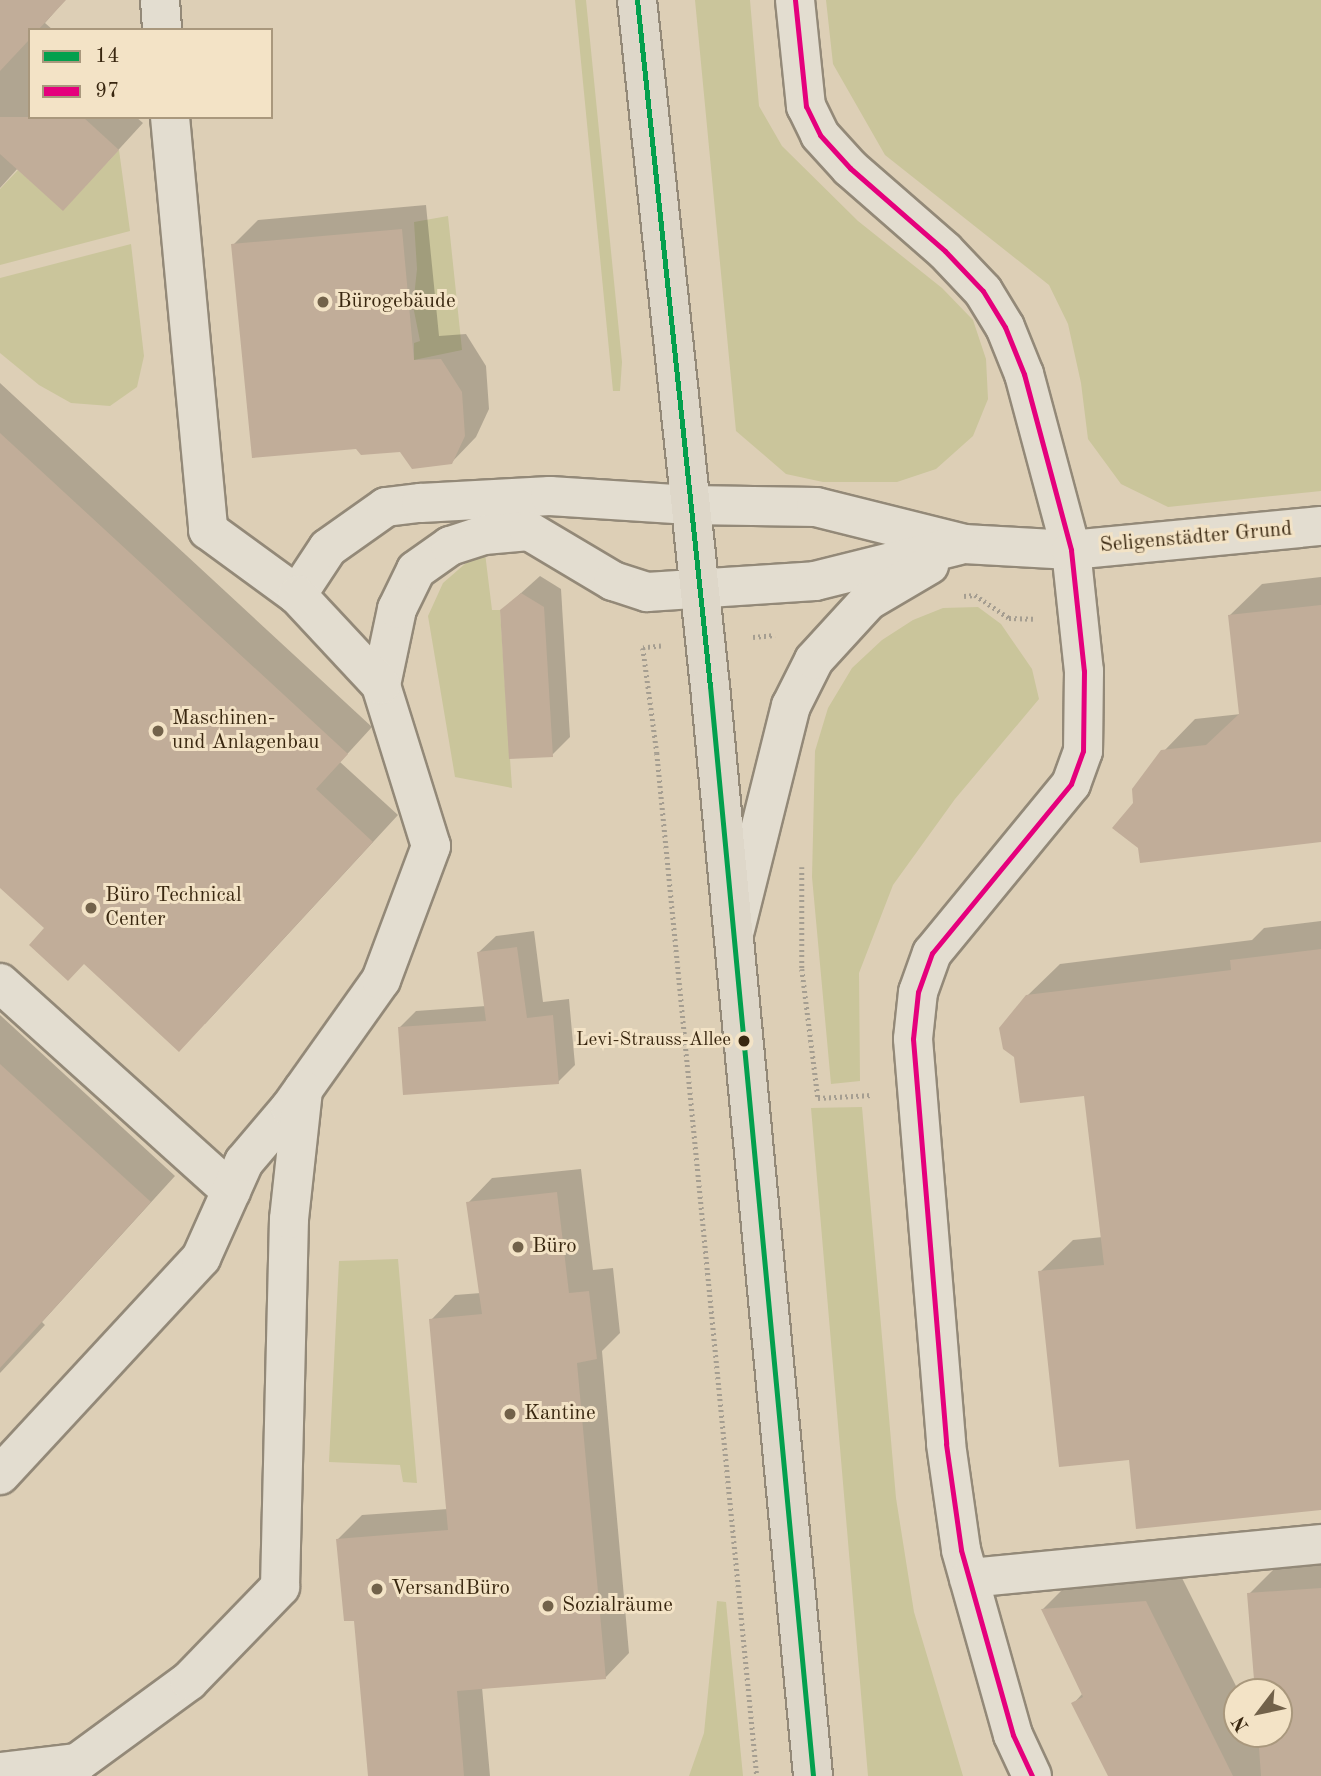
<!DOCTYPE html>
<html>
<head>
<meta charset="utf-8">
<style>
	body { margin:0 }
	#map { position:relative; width:1321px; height:1776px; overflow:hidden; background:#ddcfb6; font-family:"Old Standard TT",serif }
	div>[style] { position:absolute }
	.green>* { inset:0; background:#cac59b }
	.shadow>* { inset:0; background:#0003 }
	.building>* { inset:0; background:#c1ad99 }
	.path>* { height:4.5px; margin-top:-2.25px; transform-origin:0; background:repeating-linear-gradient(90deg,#a59e91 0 2px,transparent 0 5.5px) }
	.roads { filter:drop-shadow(2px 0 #938978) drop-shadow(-2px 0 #938978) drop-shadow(0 2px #938978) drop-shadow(0 -2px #938978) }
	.minor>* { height:38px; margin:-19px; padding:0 19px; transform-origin:19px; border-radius:19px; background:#e3ddd0 }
	.major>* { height:38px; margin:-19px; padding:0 19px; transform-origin:19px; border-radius:19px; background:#ded7c9 }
	.bus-1>* { height:5px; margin:-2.5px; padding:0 2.5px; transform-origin:2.5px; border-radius:2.5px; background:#03a04e }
	.bus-2>* { height:5px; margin:-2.5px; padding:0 2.5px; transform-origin:2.5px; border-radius:2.5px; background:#e5007d }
	.dots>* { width:19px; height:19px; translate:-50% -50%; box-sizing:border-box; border:4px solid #f3e3c6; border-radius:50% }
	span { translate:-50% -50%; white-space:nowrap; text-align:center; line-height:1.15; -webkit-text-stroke:6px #f3e3c6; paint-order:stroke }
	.bus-label { font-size:19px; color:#392710 }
	.right { translate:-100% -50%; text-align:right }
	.poi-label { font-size:21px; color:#392710 }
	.left { translate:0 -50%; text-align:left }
	.street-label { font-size:21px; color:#392710 }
	.legend { position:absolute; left:28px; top:28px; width:245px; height:91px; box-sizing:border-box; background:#f3e3c6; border:2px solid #a9987d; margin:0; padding:9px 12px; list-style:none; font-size:21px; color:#392710 }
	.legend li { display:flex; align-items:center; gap:14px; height:35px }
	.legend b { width:35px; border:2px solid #a9987d }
	.north { position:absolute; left:1223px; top:1678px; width:70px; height:70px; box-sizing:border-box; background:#f3e3c6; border:2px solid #a9987d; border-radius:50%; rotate:238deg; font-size:19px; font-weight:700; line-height:28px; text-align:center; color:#392710 }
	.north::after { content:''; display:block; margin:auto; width:24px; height:32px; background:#72624a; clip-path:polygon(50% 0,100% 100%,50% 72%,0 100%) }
</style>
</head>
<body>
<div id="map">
	<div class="green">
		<div style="clip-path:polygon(575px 0,586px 0,622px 362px,620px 391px,613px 391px)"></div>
		<div style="clip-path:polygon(695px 0,750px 0,759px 106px,782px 146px,858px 221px,942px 288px,973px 320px,986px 359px,988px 399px,973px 436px,936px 469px,897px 482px,823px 482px,786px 474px,736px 431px)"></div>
		<div style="clip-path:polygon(826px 0,1321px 0,1321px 491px,1168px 507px,1121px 484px,1088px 439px,1081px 383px,1068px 324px,1049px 285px,885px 155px,833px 64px)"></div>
		<div style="clip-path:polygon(119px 150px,130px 231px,0 265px,0 189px,18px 170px,63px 210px)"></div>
		<div style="clip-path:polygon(448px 216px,462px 350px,414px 360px,414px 343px,420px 341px,413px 306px,417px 269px,414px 222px)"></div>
		<div style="clip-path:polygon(131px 244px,144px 356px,137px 387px,110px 406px,71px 403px,39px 385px,0 353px,0 278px)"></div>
		<div style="clip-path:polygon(485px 553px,492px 610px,500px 610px,512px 788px,455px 777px,428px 616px,443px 583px,466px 563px)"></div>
		<div style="clip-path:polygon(978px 607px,1001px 624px,1032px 669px,1039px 699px,955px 799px,893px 885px,859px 973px,860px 1081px,831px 1084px,812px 877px,815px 751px,828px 708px,852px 668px,882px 640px,913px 620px,943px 608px)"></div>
		<div style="clip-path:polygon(862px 1107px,896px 1498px,914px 1612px,963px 1776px,868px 1776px,811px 1108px)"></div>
		<div style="clip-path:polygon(398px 1259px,417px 1483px,403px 1482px,400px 1465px,329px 1462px,339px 1261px)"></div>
		<div style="clip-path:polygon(717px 1601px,726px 1602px,743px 1776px,689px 1776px,704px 1733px)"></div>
	</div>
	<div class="shadow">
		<div style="clip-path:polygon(0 0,65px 0,45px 23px,53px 30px,30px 30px,30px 117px,136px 117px,143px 123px,88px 183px,18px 168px,0 188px)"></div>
		<div style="clip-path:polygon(426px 205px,439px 336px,466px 334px,486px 366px,489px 409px,476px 437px,451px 463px,233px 245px,258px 220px)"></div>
		<div style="clip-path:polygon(0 383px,372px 727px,340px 762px,398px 815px,205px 1024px,0 885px)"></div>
		<div style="clip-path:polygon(540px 576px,561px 589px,570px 737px,552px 755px,502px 610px)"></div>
		<div style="clip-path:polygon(1321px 577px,1321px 841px,1135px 803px,1163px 752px,1195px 719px,1241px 714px,1229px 616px,1262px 584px)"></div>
		<div style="clip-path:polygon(1321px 921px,1321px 1508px,1130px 1458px,1040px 1272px,1073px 1240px,1103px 1237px,1085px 1094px,1027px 996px,1060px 964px,1252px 940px,1264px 928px)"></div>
		<div style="clip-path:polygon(534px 931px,543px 1002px,569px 999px,575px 1065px,558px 1082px,399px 1028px,416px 1011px,486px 1006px,479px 952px,496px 936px)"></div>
		<div style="clip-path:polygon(0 1015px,175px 1176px,42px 1322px,45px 1325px,0 1373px)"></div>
		<div style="clip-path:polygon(581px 1169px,593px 1270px,613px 1268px,620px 1333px,602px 1351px,629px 1653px,605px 1678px,482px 1687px,490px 1776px,370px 1776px,356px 1619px,338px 1539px,362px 1515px,448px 1509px,431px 1320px,455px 1295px,481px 1293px,468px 1203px,492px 1178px)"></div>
		<div style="clip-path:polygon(1321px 1559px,1321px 1776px,1126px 1776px,1073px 1704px,1083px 1693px,1043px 1609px,1075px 1577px,1178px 1570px,1239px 1692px,1237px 1734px,1279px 1734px,1279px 1692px,1256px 1692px,1249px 1594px,1281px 1562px)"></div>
	</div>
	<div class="building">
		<div style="clip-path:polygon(0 0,66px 0,38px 30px,30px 30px,30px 39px,0 71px)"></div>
		<div style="clip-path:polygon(0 117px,83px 117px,119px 150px,63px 211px,0 154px)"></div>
		<div style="clip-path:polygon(402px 229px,414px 360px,441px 359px,462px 392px,465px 436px,452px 464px,412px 469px,400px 452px,361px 455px,356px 449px,252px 458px,231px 244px)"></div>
		<div style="clip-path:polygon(0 433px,348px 754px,316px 789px,373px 842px,179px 1052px,84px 964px,68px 981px,29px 945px,44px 928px,0 888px)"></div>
		<div style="clip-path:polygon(521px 593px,544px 607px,553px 757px,509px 759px,500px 610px)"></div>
		<div style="clip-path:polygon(1321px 605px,1321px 842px,1140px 863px,1138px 848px,1112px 828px,1133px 803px,1132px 789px,1161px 750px,1206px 745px,1239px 714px,1228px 615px)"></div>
		<div style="clip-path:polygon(517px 947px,527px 1018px,553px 1015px,559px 1084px,403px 1095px,398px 1027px,486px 1021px,477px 952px)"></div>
		<div style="clip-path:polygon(1321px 949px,1321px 1510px,1136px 1529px,1129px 1460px,1059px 1467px,1038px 1271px,1104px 1265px,1084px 1096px,1020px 1103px,1014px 1057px,1003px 1049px,999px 1028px,1026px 995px,1231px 970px,1230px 960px)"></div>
		<div style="clip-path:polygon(0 1064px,151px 1202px,0 1368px)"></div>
		<div style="clip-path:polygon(557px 1192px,569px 1293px,589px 1291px,597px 1359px,577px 1363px,606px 1679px,457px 1691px,464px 1776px,368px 1776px,354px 1621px,344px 1621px,336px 1539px,448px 1530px,429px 1319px,482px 1314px,466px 1202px)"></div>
		<div style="clip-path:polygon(1321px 1588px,1321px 1776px,1261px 1776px,1258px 1734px,1279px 1734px,1279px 1692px,1255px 1692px,1247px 1593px)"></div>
		<div style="clip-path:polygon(1146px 1601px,1233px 1776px,1108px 1776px,1071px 1703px,1083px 1697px,1041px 1609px)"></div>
	</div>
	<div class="path">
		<div style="left:964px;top:596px;width:11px;rotate:-5deg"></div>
		<div style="left:975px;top:595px;width:41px;rotate:34.1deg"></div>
		<div style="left:1009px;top:618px;width:24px;rotate:2deg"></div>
		<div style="left:753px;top:637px;width:22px;rotate:-5deg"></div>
		<div style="left:661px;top:646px;width:18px;rotate:174deg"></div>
		<div style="left:643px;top:648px;width:106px;rotate:82.4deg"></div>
		<div style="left:657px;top:753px;width:1028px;rotate:84.42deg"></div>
		<div style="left:802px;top:867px;width:102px;rotate:90deg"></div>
		<div style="left:802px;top:969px;width:130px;rotate:82.9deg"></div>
		<div style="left:818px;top:1098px;width:54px;rotate:-3.2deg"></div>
	</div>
	<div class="roads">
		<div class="minor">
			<div style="left:160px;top:0;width:30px;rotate:86deg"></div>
			<div style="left:795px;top:0;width:107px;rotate:84.1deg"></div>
			<div style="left:806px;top:106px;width:32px;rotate:64deg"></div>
			<div style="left:820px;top:135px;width:45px;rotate:47.7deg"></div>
			<div style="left:850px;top:168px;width:126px;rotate:41.1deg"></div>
			<div style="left:945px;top:251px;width:55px;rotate:46.5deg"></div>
			<div style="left:983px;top:291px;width:42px;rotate:58.6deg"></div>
			<div style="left:1005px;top:327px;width:51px;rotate:68deg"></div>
			<div style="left:1024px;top:374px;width:182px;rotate:75deg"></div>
			<div style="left:1071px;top:550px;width:122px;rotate:83.9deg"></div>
			<div style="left:1084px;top:671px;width:80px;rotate:90.7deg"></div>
			<div style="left:1083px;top:751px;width:35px;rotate:110deg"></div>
			<div style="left:1071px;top:784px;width:219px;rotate:129.4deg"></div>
			<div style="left:932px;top:953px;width:41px;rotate:109.7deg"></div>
			<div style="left:918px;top:992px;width:47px;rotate:96.1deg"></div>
			<div style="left:913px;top:1039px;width:406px;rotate:85.3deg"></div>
			<div style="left:946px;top:1444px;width:107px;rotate:81.9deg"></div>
			<div style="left:961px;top:1550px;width:192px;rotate:74.3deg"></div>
			<div style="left:1013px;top:1735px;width:45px;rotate:65.1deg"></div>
			<div style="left:170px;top:117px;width:415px;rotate:84.7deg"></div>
			<div style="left:208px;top:530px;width:110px;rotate:36.1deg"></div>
			<div style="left:297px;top:595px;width:56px;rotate:-56.6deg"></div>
			<div style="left:328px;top:548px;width:71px;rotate:-35.3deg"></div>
			<div style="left:386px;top:507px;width:35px;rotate:-7deg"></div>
			<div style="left:421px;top:503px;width:129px;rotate:-3.1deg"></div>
			<div style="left:550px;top:496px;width:140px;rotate:3.7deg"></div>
			<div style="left:690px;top:505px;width:126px;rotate:0.9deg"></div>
			<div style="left:816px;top:507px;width:153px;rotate:14deg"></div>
			<div style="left:964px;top:544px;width:107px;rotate:3.2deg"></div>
			<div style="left:1071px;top:550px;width:251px;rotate:-5.5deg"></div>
			<div style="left:381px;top:685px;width:78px;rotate:-78.1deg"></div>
			<div style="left:397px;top:609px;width:43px;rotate:-64deg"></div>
			<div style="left:416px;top:570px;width:42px;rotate:-35.2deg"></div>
			<div style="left:450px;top:546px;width:36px;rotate:-18deg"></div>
			<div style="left:484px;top:535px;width:45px;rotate:-5.1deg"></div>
			<div style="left:529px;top:531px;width:98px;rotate:30.8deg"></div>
			<div style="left:613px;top:581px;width:36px;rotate:18deg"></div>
			<div style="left:647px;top:592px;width:168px;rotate:-3.7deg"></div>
			<div style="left:815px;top:581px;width:148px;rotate:-14deg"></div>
			<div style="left:735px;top:930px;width:231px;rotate:-76deg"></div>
			<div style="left:791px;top:706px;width:51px;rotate:-63.4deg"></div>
			<div style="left:814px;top:660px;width:80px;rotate:-47.5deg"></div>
			<div style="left:868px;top:601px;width:71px;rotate:-30.5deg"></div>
			<div style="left:0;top:983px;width:311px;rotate:42deg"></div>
			<div style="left:0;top:1475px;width:296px;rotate:-47.2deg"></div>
			<div style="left:201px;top:1258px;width:105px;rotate:-65.9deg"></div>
			<div style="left:244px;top:1162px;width:71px;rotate:-49.6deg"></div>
			<div style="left:290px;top:1108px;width:157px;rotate:-54.6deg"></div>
			<div style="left:381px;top:980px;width:143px;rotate:-69.5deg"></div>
			<div style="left:431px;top:846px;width:169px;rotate:-107.3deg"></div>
			<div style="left:381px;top:685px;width:123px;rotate:-133deg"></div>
			<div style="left:969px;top:1578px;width:354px;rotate:-5.5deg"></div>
			<div style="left:0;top:1772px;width:78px;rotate:-6.7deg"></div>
			<div style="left:77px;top:1763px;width:139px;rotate:-36.2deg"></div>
			<div style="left:189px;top:1681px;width:131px;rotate:-45.9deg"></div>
			<div style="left:280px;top:1587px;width:368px;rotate:-88.6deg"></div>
			<div style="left:289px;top:1219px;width:130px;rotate:-83.8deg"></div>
		</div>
		<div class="major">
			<div style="left:637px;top:0;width:690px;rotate:83.93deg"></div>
			<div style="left:710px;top:686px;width:1095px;rotate:84.6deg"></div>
		</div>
	</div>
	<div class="bus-1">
		<div style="left:637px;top:0;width:690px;rotate:83.93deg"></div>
		<div style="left:710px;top:686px;width:1095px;rotate:84.6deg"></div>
	</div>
	<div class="bus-2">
		<div style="left:795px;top:0;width:107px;rotate:84.1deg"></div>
		<div style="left:806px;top:106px;width:32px;rotate:64deg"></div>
		<div style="left:820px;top:135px;width:45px;rotate:47.7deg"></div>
		<div style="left:850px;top:168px;width:126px;rotate:41.1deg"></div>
		<div style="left:945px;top:251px;width:55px;rotate:46.5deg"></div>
		<div style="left:983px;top:291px;width:42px;rotate:58.6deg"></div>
		<div style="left:1005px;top:327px;width:51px;rotate:68deg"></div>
		<div style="left:1024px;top:374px;width:182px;rotate:75deg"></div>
		<div style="left:1071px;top:550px;width:122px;rotate:83.9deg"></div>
		<div style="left:1084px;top:671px;width:80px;rotate:90.7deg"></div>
		<div style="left:1083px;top:751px;width:35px;rotate:110deg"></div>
		<div style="left:1071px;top:784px;width:219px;rotate:129.4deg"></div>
		<div style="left:932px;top:953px;width:41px;rotate:109.7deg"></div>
		<div style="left:918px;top:992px;width:47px;rotate:96.1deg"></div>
		<div style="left:913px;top:1039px;width:406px;rotate:85.3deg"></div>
		<div style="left:946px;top:1444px;width:107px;rotate:81.9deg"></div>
		<div style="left:961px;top:1550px;width:192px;rotate:74.3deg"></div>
		<div style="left:1013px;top:1735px;width:45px;rotate:65.1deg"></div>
	</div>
	<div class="dots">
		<div style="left:323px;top:302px;background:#72624a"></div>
		<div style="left:158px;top:731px;background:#72624a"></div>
		<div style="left:91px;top:908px;background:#72624a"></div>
		<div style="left:744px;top:1041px;background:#392710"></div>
		<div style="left:518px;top:1247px;background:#72624a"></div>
		<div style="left:510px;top:1414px;background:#72624a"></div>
		<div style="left:377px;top:1589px;background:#72624a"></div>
		<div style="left:548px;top:1606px;background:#72624a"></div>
	</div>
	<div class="bus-label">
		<span class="right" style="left:731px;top:1041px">Levi-Strauss-Allee</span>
	</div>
	<div class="poi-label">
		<span class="left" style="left:337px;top:302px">Bürogebäude</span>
		<span class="left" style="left:172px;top:731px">Maschinen-<br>und Anlagenbau</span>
		<span class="left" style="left:105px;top:908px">Büro Technical<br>Center</span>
		<span class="left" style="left:532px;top:1247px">Büro</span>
		<span class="left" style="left:524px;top:1414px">Kantine</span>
		<span class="left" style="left:391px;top:1589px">VersandBüro</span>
		<span class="left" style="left:562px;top:1606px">Sozialräume</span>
	</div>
	<div class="street-label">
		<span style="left:1196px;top:538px;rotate:-5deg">Seligenstädter Grund</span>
	</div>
	<ul class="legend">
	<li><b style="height:9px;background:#03a04e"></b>14</li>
	<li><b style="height:9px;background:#e5007d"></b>97</li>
	</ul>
	<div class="north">N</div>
</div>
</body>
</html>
